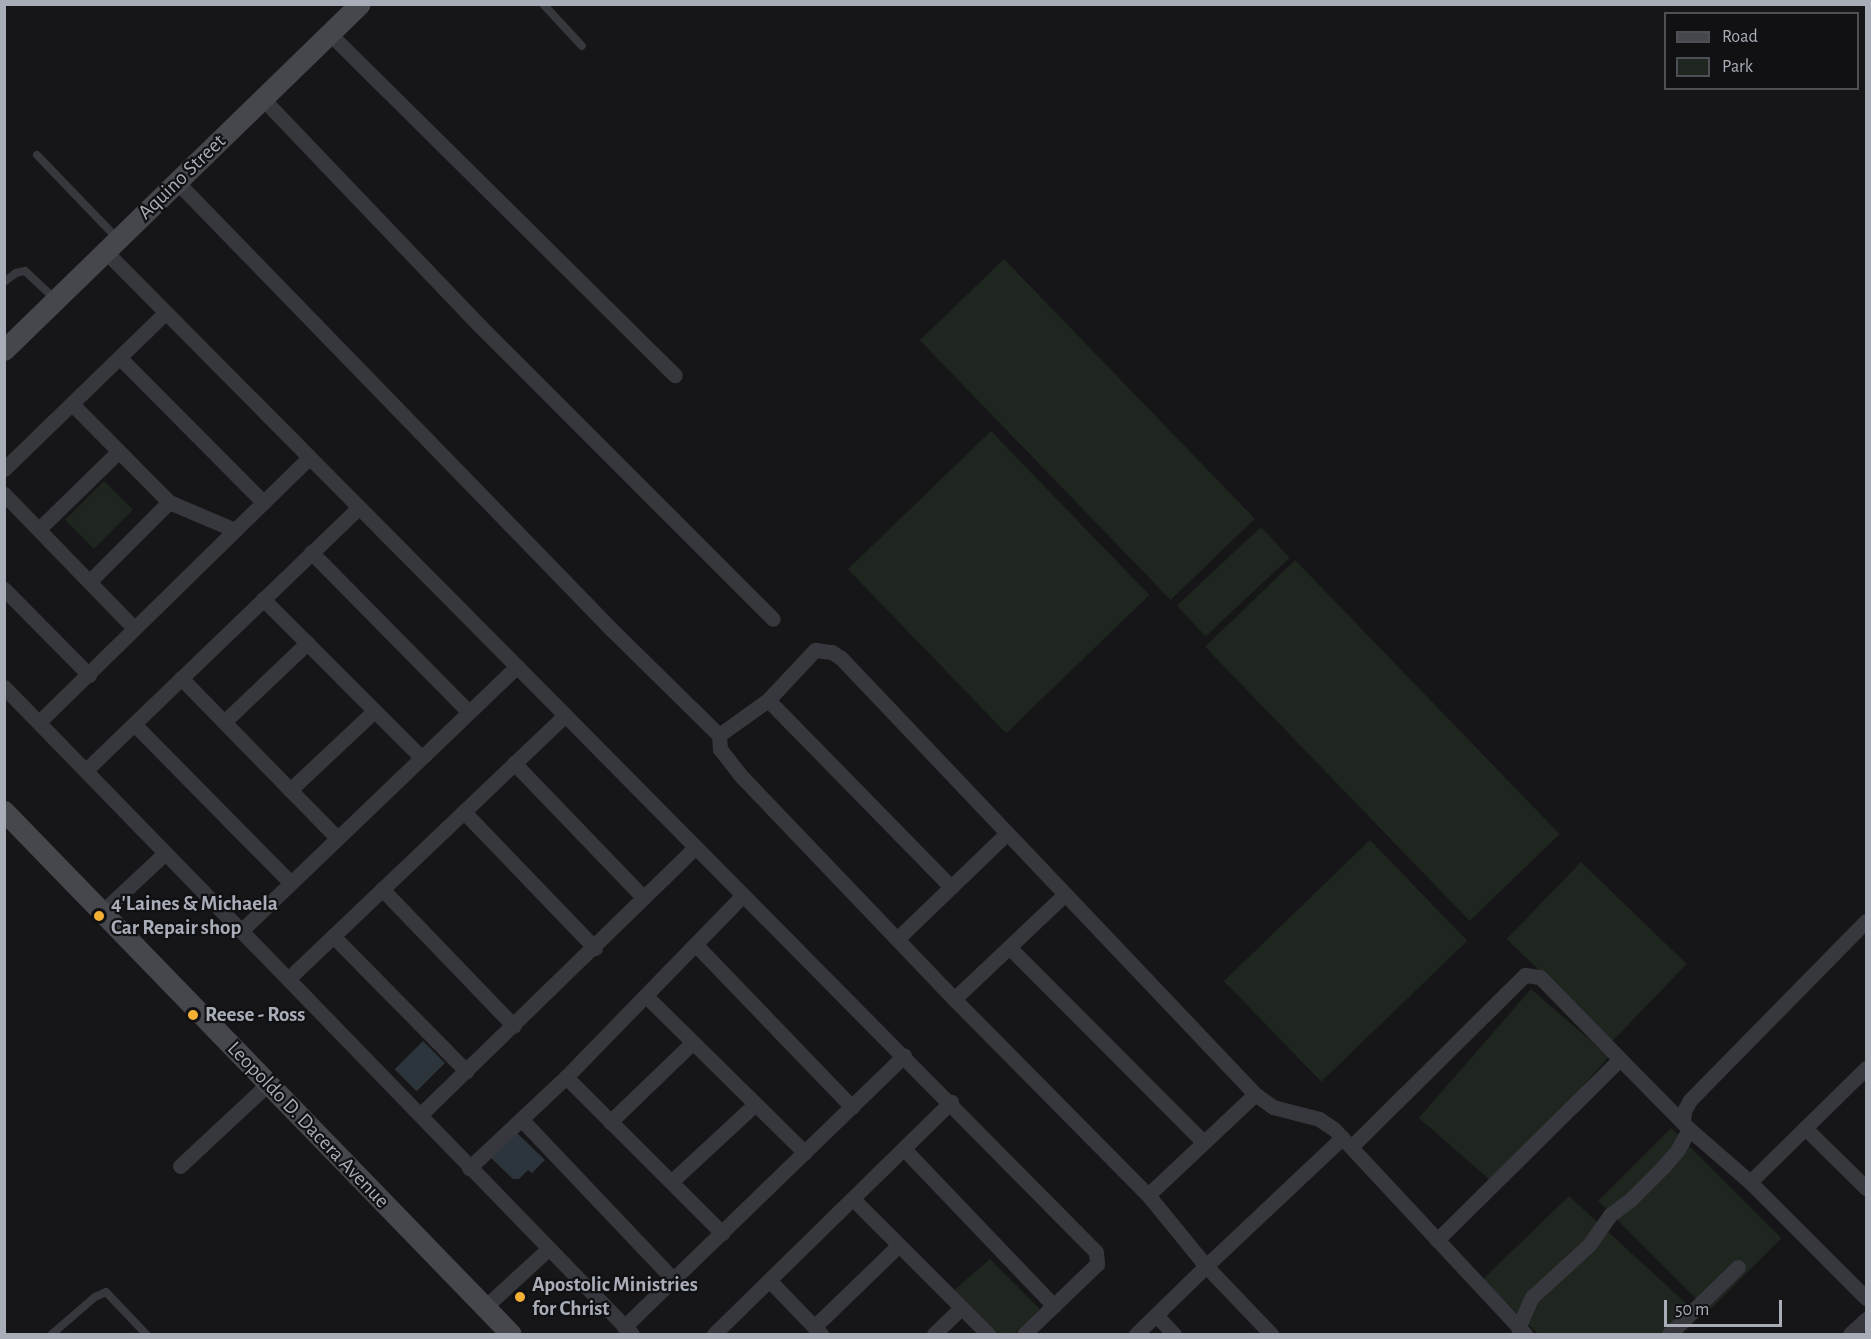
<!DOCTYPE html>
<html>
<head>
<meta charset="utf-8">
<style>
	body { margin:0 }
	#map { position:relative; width:1871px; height:1339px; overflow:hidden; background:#161618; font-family:"Alegreya Sans",sans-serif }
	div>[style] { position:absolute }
	.green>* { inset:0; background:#1e261f; transform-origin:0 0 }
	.water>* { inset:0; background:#2c353c; transform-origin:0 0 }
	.service>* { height:8px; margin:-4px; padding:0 4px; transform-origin:4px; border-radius:4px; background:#37383d }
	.minor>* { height:15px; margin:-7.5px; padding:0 7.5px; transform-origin:7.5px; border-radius:7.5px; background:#37383d }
	.secondary>* { height:21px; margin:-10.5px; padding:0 10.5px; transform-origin:10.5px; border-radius:10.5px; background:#45474d }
	.dots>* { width:16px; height:16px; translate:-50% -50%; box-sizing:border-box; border:3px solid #111113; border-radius:50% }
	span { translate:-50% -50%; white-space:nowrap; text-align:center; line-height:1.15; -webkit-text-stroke:4.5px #111113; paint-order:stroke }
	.street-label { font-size:21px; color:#a8adb8 }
	.poi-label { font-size:21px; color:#a8adb8; font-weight:700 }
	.left { translate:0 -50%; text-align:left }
	.frame { position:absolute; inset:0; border:6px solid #a8adb8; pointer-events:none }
	.legend { position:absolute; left:1664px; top:12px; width:195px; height:78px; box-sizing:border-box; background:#111113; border:2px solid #4d4f55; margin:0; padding:8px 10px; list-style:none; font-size:18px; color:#a8adb8 }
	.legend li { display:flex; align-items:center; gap:12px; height:30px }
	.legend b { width:30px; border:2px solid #4d4f55 }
	.scale { position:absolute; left:1664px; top:1300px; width:118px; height:27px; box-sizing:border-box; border:3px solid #a8adb8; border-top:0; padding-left:8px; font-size:18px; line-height:21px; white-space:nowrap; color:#a8adb8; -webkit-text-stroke:4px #111113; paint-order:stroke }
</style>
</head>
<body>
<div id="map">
	<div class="green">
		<div style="left:1004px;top:259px;width:361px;height:117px;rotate:46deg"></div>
		<div style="left:991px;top:431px;width:228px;height:199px;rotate:46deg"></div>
		<div style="left:104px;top:481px;width:41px;height:55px;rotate:45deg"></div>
		<div style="left:1261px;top:527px;width:42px;height:115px;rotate:47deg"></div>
		<div style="left:1295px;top:560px;width:381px;height:125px;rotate:46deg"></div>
		<div style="left:1370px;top:840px;width:140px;height:203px;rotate:46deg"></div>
		<div style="left:1581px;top:862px;width:147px;height:107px;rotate:44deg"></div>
		<div style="left:1531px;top:989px;width:103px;height:171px;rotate:41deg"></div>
		<div style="left:1671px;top:1128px;width:156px;height:103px;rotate:45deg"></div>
		<div style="clip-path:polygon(1569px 1196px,1700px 1316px,1682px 1334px,1538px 1334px,1483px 1279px)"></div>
		<div style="clip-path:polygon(990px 1259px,1040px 1309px,1014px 1334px,993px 1334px,952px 1292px)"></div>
	</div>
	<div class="water">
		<div style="left:423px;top:1041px;width:31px;height:40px;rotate:45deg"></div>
		<div style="clip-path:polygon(516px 1132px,545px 1160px,532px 1173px,528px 1170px,519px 1179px,513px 1179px,491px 1158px)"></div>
	</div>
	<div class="service">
		<div style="left:543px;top:4px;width:57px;rotate:47.1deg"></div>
		<div style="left:37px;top:155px;width:115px;rotate:46.1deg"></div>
		<div style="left:4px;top:282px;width:15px;rotate:-37deg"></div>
		<div style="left:16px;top:273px;width:9px;rotate:-13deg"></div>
		<div style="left:25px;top:271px;width:41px;rotate:43deg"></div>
		<div style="left:52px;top:1334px;width:57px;rotate:-40.7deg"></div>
		<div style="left:95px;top:1297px;width:12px;rotate:-24deg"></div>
		<div style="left:106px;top:1292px;width:58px;rotate:46.4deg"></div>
	</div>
	<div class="minor">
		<div style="left:330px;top:34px;width:485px;rotate:44.7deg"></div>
		<div style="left:263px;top:99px;width:314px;rotate:46.3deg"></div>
		<div style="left:480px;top:326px;width:414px;rotate:45deg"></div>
		<div style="left:177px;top:182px;width:624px;rotate:45.84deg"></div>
		<div style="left:612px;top:630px;width:150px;rotate:44.5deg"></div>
		<div style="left:719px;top:735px;width:14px;rotate:86deg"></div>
		<div style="left:720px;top:749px;width:37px;rotate:52deg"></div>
		<div style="left:743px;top:778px;width:306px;rotate:46.3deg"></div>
		<div style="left:954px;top:999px;width:276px;rotate:45.3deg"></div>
		<div style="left:1148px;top:1195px;width:92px;rotate:50.8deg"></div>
		<div style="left:1206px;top:1266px;width:98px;rotate:135.8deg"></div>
		<div style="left:120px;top:358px;width:203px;rotate:45.2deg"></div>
		<div style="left:72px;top:404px;width:138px;rotate:45.3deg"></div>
		<div style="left:169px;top:502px;width:72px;rotate:23deg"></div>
		<div style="left:4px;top:469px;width:224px;rotate:-44.1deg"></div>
		<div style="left:4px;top:494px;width:187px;rotate:45.9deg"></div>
		<div style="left:39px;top:529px;width:110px;rotate:-44.3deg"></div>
		<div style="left:311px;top:552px;width:223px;rotate:45.4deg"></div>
		<div style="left:90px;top:581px;width:112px;rotate:-45deg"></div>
		<div style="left:4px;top:589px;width:121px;rotate:45.3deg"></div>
		<div style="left:263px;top:599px;width:223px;rotate:45deg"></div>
		<div style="left:181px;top:678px;width:223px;rotate:45.7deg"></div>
		<div style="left:4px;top:687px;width:407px;rotate:45.8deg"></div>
		<div style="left:288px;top:979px;width:383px;rotate:-43.6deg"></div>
		<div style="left:565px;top:715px;width:652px;rotate:-134.75deg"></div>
		<div style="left:768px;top:700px;width:262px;rotate:45.6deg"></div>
		<div style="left:565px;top:715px;width:755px;rotate:45.32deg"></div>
		<div style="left:1096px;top:1252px;width:12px;rotate:85deg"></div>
		<div style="left:1097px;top:1264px;width:101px;rotate:136.2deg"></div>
		<div style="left:39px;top:722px;width:378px;rotate:-44.4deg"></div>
		<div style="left:224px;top:722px;width:115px;rotate:-43.6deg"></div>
		<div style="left:134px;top:724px;width:222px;rotate:45.4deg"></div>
		<div style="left:719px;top:735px;width:60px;rotate:-35.5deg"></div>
		<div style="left:768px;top:700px;width:69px;rotate:-46.8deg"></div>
		<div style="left:815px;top:650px;width:17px;rotate:7deg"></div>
		<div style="left:832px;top:652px;width:11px;rotate:34deg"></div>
		<div style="left:841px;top:658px;width:601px;rotate:46.48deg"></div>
		<div style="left:1255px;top:1094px;width:22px;rotate:36deg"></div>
		<div style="left:1273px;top:1107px;width:48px;rotate:14.6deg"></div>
		<div style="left:1319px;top:1119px;width:18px;rotate:34deg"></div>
		<div style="left:1334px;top:1129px;width:280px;rotate:47deg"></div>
		<div style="left:514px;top:763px;width:187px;rotate:46.1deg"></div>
		<div style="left:86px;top:770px;width:379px;rotate:-43.9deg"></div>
		<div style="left:290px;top:790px;width:115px;rotate:-43.2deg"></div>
		<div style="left:464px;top:812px;width:189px;rotate:46.1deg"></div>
		<div style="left:382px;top:889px;width:190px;rotate:46.1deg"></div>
		<div style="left:103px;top:911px;width:85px;rotate:-43.1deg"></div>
		<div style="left:242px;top:930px;width:381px;rotate:-43.8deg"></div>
		<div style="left:333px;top:936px;width:190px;rotate:45.4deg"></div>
		<div style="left:897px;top:939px;width:153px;rotate:-43.9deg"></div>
		<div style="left:696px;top:945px;width:225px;rotate:46.1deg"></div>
		<div style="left:1009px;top:947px;width:275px;rotate:45.1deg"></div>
		<div style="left:288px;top:979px;width:494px;rotate:45.9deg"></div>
		<div style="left:646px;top:996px;width:223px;rotate:44.6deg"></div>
		<div style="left:954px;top:999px;width:153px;rotate:-43.4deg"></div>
		<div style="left:566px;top:1077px;width:221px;rotate:45deg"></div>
		<div style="left:420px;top:1115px;width:382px;rotate:-44.2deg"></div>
		<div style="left:522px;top:1120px;width:221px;rotate:46.5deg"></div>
		<div style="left:610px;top:1122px;width:114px;rotate:-43.9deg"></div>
		<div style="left:1683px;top:1123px;width:12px;rotate:-85deg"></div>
		<div style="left:1684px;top:1111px;width:13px;rotate:-61deg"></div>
		<div style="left:1690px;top:1100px;width:251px;rotate:-45.5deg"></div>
		<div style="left:1805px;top:1128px;width:86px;rotate:44.5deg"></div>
		<div style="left:1351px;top:1147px;width:245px;rotate:-44.7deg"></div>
		<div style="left:1525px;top:975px;width:15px;rotate:8deg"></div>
		<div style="left:1540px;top:977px;width:115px;rotate:45.7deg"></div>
		<div style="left:904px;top:1149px;width:217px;rotate:46.3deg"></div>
		<div style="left:180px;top:1166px;width:120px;rotate:-43deg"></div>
		<div style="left:469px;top:1168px;width:133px;rotate:-43.2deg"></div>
		<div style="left:566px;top:1077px;width:254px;rotate:-45.8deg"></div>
		<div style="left:672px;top:1181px;width:112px;rotate:-42.8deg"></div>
		<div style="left:1750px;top:1182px;width:163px;rotate:-44.5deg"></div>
		<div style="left:1148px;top:1195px;width:147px;rotate:-43.3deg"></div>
		<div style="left:853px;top:1199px;width:191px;rotate:45deg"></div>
		<div style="left:1437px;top:1240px;width:257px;rotate:-44.7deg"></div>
		<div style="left:1620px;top:1059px;width:98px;rotate:45.4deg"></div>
		<div style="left:1689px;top:1129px;width:81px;rotate:41deg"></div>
		<div style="left:1750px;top:1182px;width:164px;rotate:45deg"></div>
		<div style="left:769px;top:1280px;width:75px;rotate:46.1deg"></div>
		<div style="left:485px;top:1307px;width:86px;rotate:-42.6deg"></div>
		<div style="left:1157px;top:1316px;width:25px;rotate:47deg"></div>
		<div style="left:624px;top:1327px;width:390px;rotate:-44.1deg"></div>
		<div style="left:814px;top:1327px;width:117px;rotate:-44deg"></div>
		<div style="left:1518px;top:1328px;width:34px;rotate:-66deg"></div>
		<div style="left:1532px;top:1297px;width:77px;rotate:-42.4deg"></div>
		<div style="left:1589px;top:1245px;width:37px;rotate:-55deg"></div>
		<div style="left:1610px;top:1215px;width:25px;rotate:-37deg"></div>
		<div style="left:1630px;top:1200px;width:47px;rotate:-45deg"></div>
		<div style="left:1663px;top:1167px;width:21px;rotate:-49deg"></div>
		<div style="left:1677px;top:1151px;width:25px;rotate:-61deg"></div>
		<div style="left:714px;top:1334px;width:332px;rotate:-44.4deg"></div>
		<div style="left:934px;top:1334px;width:37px;rotate:-44deg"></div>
		<div style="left:1271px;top:1334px;width:94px;rotate:-133.7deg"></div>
		<div style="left:1206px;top:1266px;width:187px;rotate:-43.3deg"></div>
		<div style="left:1669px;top:1334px;width:96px;rotate:-44.2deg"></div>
		<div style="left:1850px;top:1334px;width:22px;rotate:-43deg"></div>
	</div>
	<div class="secondary">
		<div style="left:4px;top:350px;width:496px;rotate:-44.2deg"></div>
		<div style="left:4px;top:811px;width:728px;rotate:45.89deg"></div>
	</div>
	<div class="dots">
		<div style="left:99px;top:916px;background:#f2b134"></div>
		<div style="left:193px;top:1015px;background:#f2b134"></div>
		<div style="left:520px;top:1297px;background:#f2b134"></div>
	</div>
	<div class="street-label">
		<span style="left:182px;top:177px;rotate:-44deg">Aquino Street</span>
		<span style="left:308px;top:1125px;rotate:46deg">Leopoldo D. Dacera Avenue</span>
	</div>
	<div class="poi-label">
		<span class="left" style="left:111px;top:916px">4'Laines &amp; Michaela<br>Car Repair shop</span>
		<span class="left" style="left:205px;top:1015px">Reese - Ross</span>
		<span class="left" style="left:532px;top:1297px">Apostolic Ministries<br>for Christ</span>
	</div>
	<div class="frame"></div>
	<ul class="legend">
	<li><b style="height:8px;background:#45474d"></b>Road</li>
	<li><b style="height:16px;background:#1e261f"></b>Park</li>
	</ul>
	<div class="scale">50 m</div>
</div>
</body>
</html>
